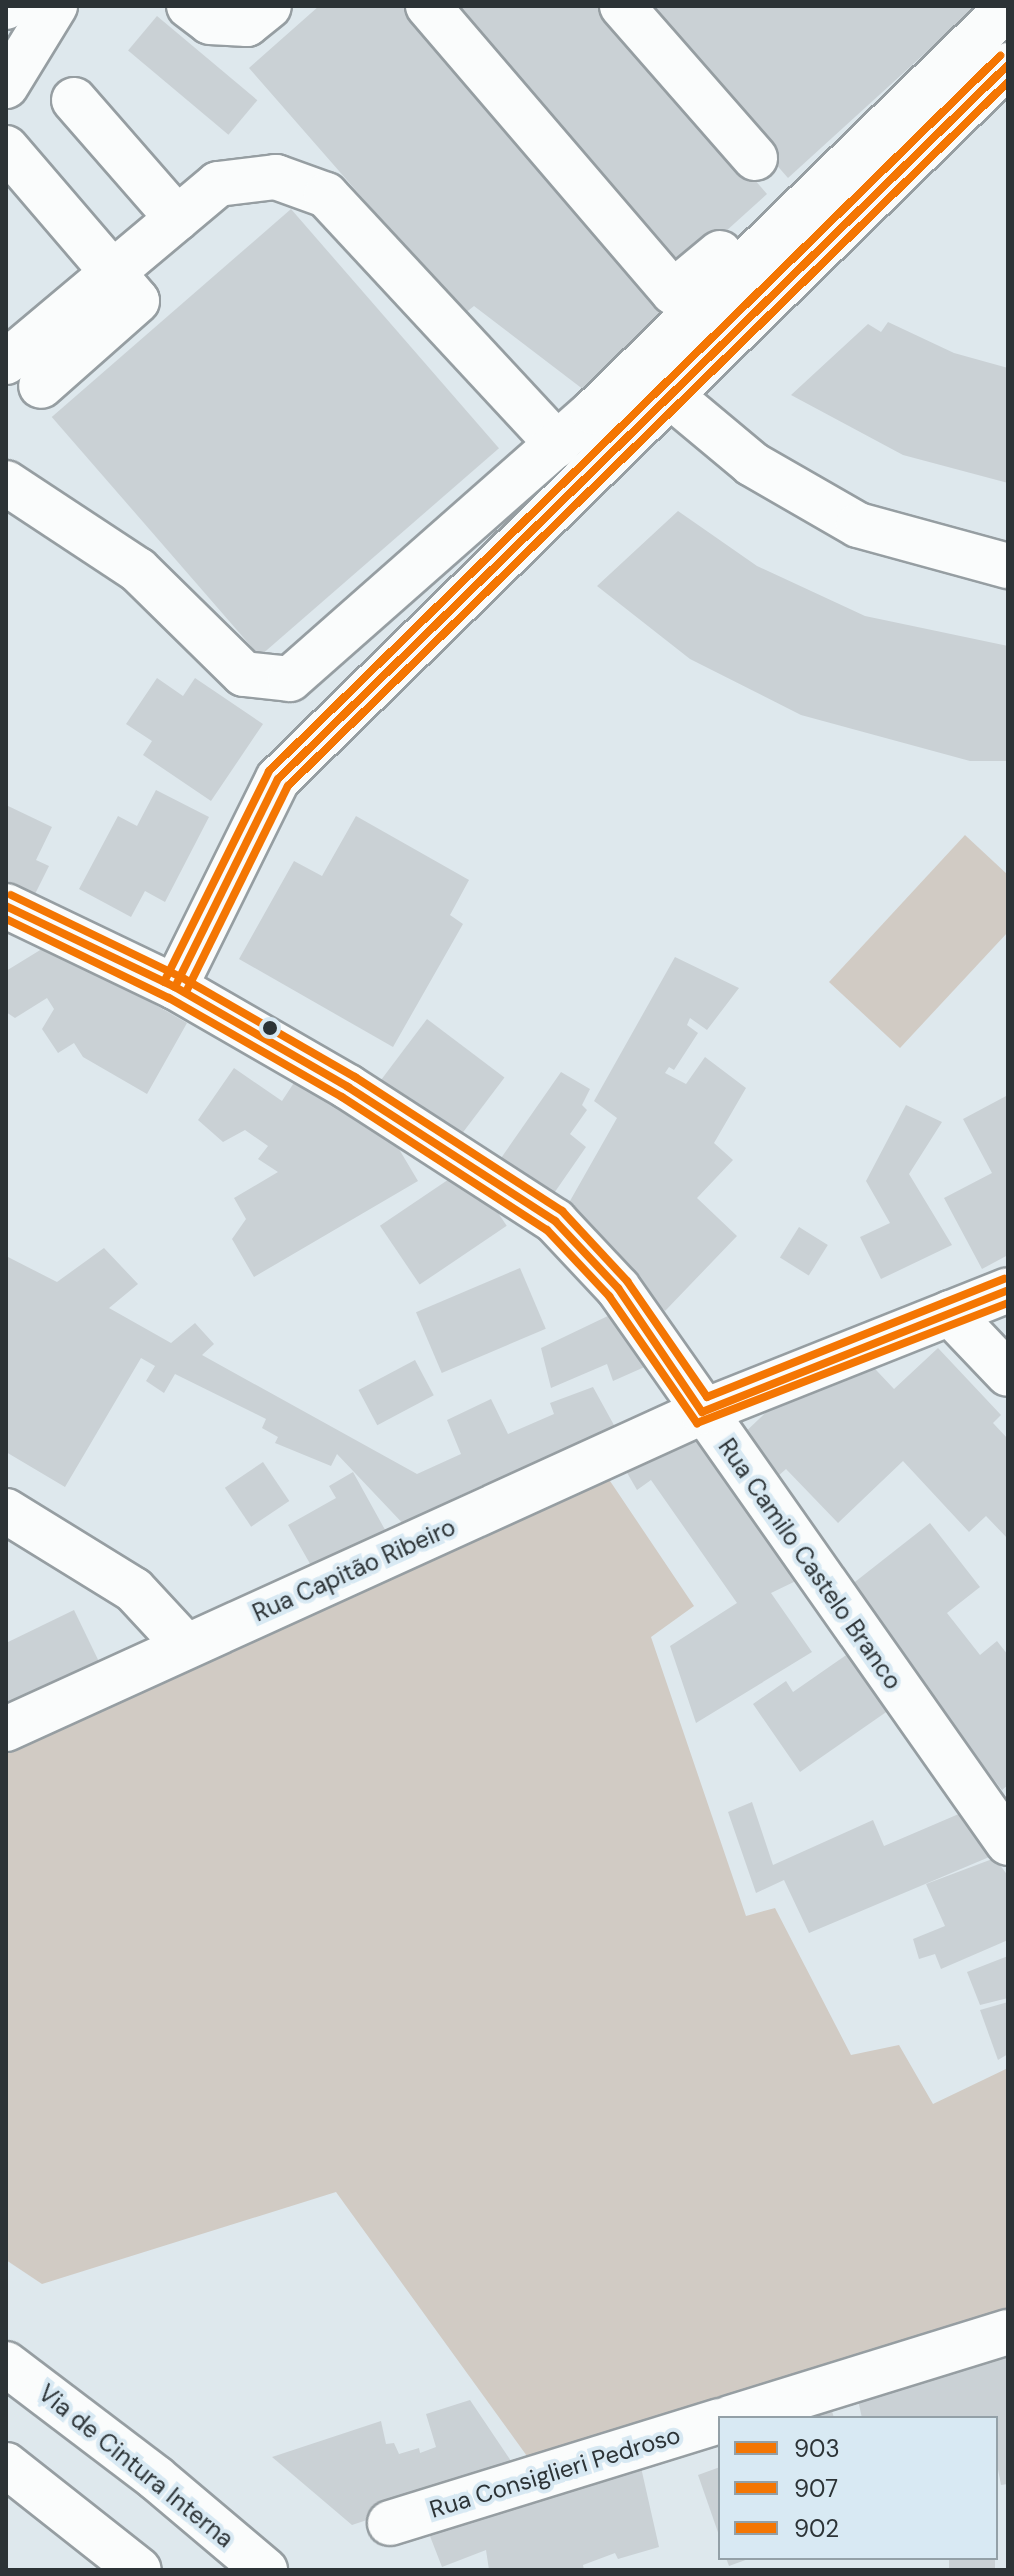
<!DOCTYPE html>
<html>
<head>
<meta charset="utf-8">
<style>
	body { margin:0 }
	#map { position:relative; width:1014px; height:2576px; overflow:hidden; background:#dee8ed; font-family:"DM Sans",sans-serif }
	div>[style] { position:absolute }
	.green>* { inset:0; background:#d1cbc4 }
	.building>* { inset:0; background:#cad1d5; transform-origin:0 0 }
	.roads { filter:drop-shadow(2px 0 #969ea2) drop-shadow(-2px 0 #969ea2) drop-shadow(0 2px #969ea2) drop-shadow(0 -2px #969ea2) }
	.minor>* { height:44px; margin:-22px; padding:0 22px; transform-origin:22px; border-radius:22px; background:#fafcfc }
	.highway>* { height:44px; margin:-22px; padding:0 22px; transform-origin:22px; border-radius:22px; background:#fafcfc }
	.bus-1>* { height:8px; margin:-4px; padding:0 4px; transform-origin:4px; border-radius:4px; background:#f47603 }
	.bus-2>* { height:8px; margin:-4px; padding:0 4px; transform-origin:4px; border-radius:4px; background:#f47603 }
	.bus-3>* { height:8px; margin:-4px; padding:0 4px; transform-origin:4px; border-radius:4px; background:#f47603 }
	.dots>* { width:22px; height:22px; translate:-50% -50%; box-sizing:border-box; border:4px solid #d8e9f3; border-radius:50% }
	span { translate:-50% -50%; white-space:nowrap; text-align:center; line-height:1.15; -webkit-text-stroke:8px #d8e9f3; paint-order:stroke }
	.street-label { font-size:24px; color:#2c3336 }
	.frame { position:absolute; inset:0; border:8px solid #2c3336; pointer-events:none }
	.legend { position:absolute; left:718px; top:2416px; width:280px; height:144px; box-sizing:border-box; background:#d8e9f3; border:2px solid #93a0a7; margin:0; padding:10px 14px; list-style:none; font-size:24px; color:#2c3336 }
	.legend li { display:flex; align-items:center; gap:16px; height:40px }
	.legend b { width:40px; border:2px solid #93a0a7 }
</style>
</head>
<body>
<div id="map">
	<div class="green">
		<div style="clip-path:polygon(965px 835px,1008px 875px,1008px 932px,900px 1048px,829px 982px)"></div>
		<div style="clip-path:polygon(606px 1475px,694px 1606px,651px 1637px,746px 1916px,775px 1908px,851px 2055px,899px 2045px,933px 2104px,1008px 2068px,1008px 2310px,532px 2463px,336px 2192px,42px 2284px,6px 2260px,6px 1750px)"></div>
	</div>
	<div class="building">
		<div style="clip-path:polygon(319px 6px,406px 6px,674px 311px,584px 390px,474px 306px,464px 314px,249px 68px)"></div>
		<div style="clip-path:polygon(445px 6px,603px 6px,767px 194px,694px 260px,680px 266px,667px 259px)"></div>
		<div style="clip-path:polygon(638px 6px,977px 6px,788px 178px)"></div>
		<div style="left:157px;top:16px;width:131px;height:45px;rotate:40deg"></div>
		<div style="left:291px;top:209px;width:317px;height:317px;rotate:49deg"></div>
		<div style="clip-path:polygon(888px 322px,954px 353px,1008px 368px,1008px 483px,903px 455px,791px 395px,868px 324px,881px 332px)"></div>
		<div style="clip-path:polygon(678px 511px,757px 566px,865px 616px,1008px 646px,1008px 761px,970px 761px,801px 715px,690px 659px,597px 586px)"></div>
		<div style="clip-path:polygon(157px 678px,183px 696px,195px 678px,263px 724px,211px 801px,143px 755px,152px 741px,126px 724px)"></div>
		<div style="clip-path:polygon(156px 790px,209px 817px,165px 902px,145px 891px,131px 917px,79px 889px,118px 816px,137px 826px)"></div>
		<div style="clip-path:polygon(6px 805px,52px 827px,36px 860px,49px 866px,33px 898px,6px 885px)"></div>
		<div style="clip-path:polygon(356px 816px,469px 880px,450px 915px,463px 924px,393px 1047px,239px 959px,294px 861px,322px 876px)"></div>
		<div style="clip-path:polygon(50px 944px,187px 1023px,147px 1094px,83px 1057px,74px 1043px,58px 1053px,42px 1029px,54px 1009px,47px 998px,15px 1018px,6px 1012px,6px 971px)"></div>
		<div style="clip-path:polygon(675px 957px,739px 988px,707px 1030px,690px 1018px,687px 1025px,698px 1033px,674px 1070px,669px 1067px,665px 1073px,686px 1084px,705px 1057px,746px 1088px,714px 1143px,733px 1160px,697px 1198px,737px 1236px,665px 1311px,566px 1208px,617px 1118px,594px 1101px)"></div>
		<div style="left:427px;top:1019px;width:97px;height:77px;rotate:37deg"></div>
		<div style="clip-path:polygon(234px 1068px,282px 1101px,299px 1075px,393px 1139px,418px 1181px,254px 1277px,232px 1239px,246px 1219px,234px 1198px,278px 1172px,258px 1159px,268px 1146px,245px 1130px,223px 1142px,198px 1120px)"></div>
		<div style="clip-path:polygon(561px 1072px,590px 1089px,582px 1105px,587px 1110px,570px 1134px,586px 1147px,550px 1199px,499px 1161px)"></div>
		<div style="clip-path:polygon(1008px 1095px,1008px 1255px,982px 1269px,944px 1198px,992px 1173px,963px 1119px)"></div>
		<div style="clip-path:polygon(906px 1105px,942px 1122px,909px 1174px,952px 1245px,881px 1279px,860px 1237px,890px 1223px,866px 1181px)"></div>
		<div style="left:467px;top:1167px;width:71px;height:105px;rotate:56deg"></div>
		<div style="left:799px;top:1227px;width:34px;height:36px;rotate:32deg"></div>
		<div style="clip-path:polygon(104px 1248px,138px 1284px,109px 1308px,171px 1343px,195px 1323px,214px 1344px,202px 1355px,417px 1474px,461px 1454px,447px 1420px,491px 1399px,508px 1434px,554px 1414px,550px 1403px,593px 1387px,620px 1436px,493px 1493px,487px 1483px,452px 1499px,457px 1511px,409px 1530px,337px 1454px,331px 1466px,275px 1443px,278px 1437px,262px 1428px,266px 1419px,175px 1374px,164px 1393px,146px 1381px,155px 1366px,141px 1358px,65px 1487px,6px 1452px,6px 1256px,57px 1282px)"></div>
		<div style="left:520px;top:1268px;width:66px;height:113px;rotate:67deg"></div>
		<div style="clip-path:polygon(612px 1314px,649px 1365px,613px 1381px,607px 1364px,551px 1388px,541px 1348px)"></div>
		<div style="clip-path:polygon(845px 1337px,894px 1389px,938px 1348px,1001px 1415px,993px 1423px,1008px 1439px,1008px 1539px,986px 1516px,969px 1532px,903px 1461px,838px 1523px,786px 1469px,777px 1477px,739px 1438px)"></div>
		<div style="left:415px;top:1360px;width:40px;height:64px;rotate:62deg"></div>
		<div style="clip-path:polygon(691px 1426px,800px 1579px,771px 1593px,812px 1652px,696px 1723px,670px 1646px,737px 1603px,651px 1480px,637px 1490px,622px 1464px)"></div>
		<div style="left:263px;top:1462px;width:47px;height:46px;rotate:56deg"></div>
		<div style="clip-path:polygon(353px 1472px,389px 1537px,317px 1576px,288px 1525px,336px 1498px,329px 1486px)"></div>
		<div style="clip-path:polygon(930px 1523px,980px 1587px,947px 1613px,980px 1655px,997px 1641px,1008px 1655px,1008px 1785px,1002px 1790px,846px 1589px)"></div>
		<div style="clip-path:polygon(74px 1610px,104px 1672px,6px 1720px,6px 1643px)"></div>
		<div style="clip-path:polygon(852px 1651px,892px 1708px,800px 1772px,753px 1704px,786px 1681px,793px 1692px)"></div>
		<div style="clip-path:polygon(752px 1802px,773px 1865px,873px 1820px,884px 1846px,961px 1813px,994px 1855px,809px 1933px,784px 1880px,756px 1893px,728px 1812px)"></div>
		<div style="clip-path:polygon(995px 1858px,1008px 1876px,1008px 1940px,941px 1969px,935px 1954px,919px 1959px,913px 1939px,945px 1926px,926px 1884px)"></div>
		<div style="clip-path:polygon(1008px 1956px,1008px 1998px,980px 2005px,967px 1972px)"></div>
		<div style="clip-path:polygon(1008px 2002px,1008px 2054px,998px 2060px,980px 2010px)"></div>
		<div style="clip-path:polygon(1008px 2351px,1008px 2484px,1001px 2485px,996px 2459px,996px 2418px,862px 2418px,855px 2387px)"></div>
		<div style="clip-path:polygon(470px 2400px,517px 2470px,352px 2525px,272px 2457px,381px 2421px,386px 2444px,394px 2443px,399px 2454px,419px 2448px,420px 2453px,436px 2447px,426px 2414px)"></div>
		<div style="clip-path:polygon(830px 2404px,834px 2418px,784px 2418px)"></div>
		<div style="clip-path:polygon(640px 2463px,659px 2547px,618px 2559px,615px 2553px,583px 2565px,584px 2570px,489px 2570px,486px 2550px,442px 2567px,428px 2531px)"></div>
		<div style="clip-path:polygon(720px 2467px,720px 2538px,698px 2475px)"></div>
		<div style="clip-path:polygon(726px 2558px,751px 2558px,729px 2566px)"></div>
		<div style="left:949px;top:2558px;width:46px;height:12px"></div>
	</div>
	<div class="roads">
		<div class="minor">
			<div style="left:189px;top:6px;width:26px;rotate:37deg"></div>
			<div style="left:210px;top:22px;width:37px;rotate:3deg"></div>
			<div style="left:247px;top:24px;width:28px;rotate:-39deg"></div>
			<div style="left:428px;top:6px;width:377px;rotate:49.4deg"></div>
			<div style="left:673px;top:292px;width:61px;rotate:-39.7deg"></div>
			<div style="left:622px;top:6px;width:202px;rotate:48.8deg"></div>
			<div style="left:6px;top:7px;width:1px;rotate:-45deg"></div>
			<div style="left:6px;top:86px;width:94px;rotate:-58.5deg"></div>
			<div style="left:74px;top:100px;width:157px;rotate:48.9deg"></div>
			<div style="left:6px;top:148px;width:201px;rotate:49.4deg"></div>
			<div style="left:137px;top:301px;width:128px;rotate:138.5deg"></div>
			<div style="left:6px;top:362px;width:277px;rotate:-40deg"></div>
			<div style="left:218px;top:184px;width:58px;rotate:-6.9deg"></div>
			<div style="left:276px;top:177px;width:53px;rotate:19.8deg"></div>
			<div style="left:326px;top:195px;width:341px;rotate:47.1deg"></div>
			<div style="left:672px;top:397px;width:104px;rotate:39.9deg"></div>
			<div style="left:752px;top:464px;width:122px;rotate:29.9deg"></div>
			<div style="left:858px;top:525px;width:156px;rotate:15.3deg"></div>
			<div style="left:6px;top:483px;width:158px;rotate:33.4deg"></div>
			<div style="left:138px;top:570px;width:148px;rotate:44.5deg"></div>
			<div style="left:244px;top:674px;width:46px;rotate:6.2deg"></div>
			<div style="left:290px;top:679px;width:404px;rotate:-41.4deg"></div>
			<div style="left:593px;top:412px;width:580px;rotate:-44.3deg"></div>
			<div style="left:6px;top:906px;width:187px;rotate:25.6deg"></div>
			<div style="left:175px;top:987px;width:200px;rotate:30deg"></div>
			<div style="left:348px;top:1087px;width:247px;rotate:32.9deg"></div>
			<div style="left:555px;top:1221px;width:92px;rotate:46.8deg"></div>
			<div style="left:618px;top:1288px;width:678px;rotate:54.9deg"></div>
			<div style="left:175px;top:987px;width:232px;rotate:-63.7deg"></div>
			<div style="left:278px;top:779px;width:1021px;rotate:-44.37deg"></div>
			<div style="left:950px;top:1313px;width:84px;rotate:46.4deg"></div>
			<div style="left:6px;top:1511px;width:150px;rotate:31.7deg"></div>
			<div style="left:134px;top:1590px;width:75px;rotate:47.2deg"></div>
			<div style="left:6px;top:1729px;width:765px;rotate:-24.49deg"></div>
			<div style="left:702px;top:1412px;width:329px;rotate:-21.7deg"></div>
			<div style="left:730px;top:2418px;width:291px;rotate:-17.2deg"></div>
			<div style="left:390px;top:2523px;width:345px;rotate:-17.2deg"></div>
		</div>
		<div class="highway">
			<div style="left:6px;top:2364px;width:188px;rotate:37.2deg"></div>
			<div style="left:156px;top:2478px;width:143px;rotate:40.2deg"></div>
			<div style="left:6px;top:2465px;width:169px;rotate:38.3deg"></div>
		</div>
	</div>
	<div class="bus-1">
		<div style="left:6px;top:906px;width:187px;rotate:25.6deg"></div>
		<div style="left:175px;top:987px;width:200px;rotate:30deg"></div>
		<div style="left:348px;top:1087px;width:247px;rotate:32.9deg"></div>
		<div style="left:555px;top:1221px;width:92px;rotate:46.8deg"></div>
		<div style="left:618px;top:1288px;width:150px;rotate:55.9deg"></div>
		<div style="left:702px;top:1412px;width:329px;rotate:-21.7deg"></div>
		<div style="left:175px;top:987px;width:232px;rotate:-63.7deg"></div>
		<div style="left:278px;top:779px;width:1021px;rotate:-44.37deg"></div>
	</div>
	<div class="bus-2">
		<div style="left:6px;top:919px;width:181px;rotate:25.9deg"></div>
		<div style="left:169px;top:998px;width:199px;rotate:29.8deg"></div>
		<div style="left:342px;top:1097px;width:244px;rotate:33deg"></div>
		<div style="left:547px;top:1230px;width:91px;rotate:46.8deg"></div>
		<div style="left:609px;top:1296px;width:155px;rotate:55.3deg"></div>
		<div style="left:697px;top:1423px;width:333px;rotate:-21.1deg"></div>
		<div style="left:186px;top:992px;width:230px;rotate:-63.7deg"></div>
		<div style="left:288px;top:786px;width:1007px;rotate:-44.36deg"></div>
	</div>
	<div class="bus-3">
		<div style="left:11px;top:895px;width:189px;rotate:25.8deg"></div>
		<div style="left:181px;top:977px;width:201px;rotate:29.9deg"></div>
		<div style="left:355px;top:1077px;width:247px;rotate:32.9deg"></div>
		<div style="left:562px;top:1211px;width:96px;rotate:47.1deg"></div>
		<div style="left:627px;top:1281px;width:141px;rotate:55.4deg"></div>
		<div style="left:707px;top:1397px;width:320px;rotate:-21.7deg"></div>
		<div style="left:164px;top:982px;width:236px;rotate:-63.5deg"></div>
		<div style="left:269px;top:771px;width:1023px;rotate:-44.37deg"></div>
	</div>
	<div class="dots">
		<div style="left:270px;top:1028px;background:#2c3336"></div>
	</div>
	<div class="street-label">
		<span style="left:810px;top:1564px;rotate:55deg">Rua Camilo Castelo Branco</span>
		<span style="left:354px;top:1570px;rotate:-24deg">Rua Capitão Ribeiro</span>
		<span style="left:136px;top:2466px;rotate:39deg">Via de Cintura Interna</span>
		<span style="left:555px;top:2472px;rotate:-17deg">Rua Consiglieri Pedroso</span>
	</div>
	<div class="frame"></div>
	<ul class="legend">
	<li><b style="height:10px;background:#f47603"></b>903</li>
	<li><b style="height:10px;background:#f47603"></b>907</li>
	<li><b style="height:10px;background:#f47603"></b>902</li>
	</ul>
</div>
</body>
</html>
